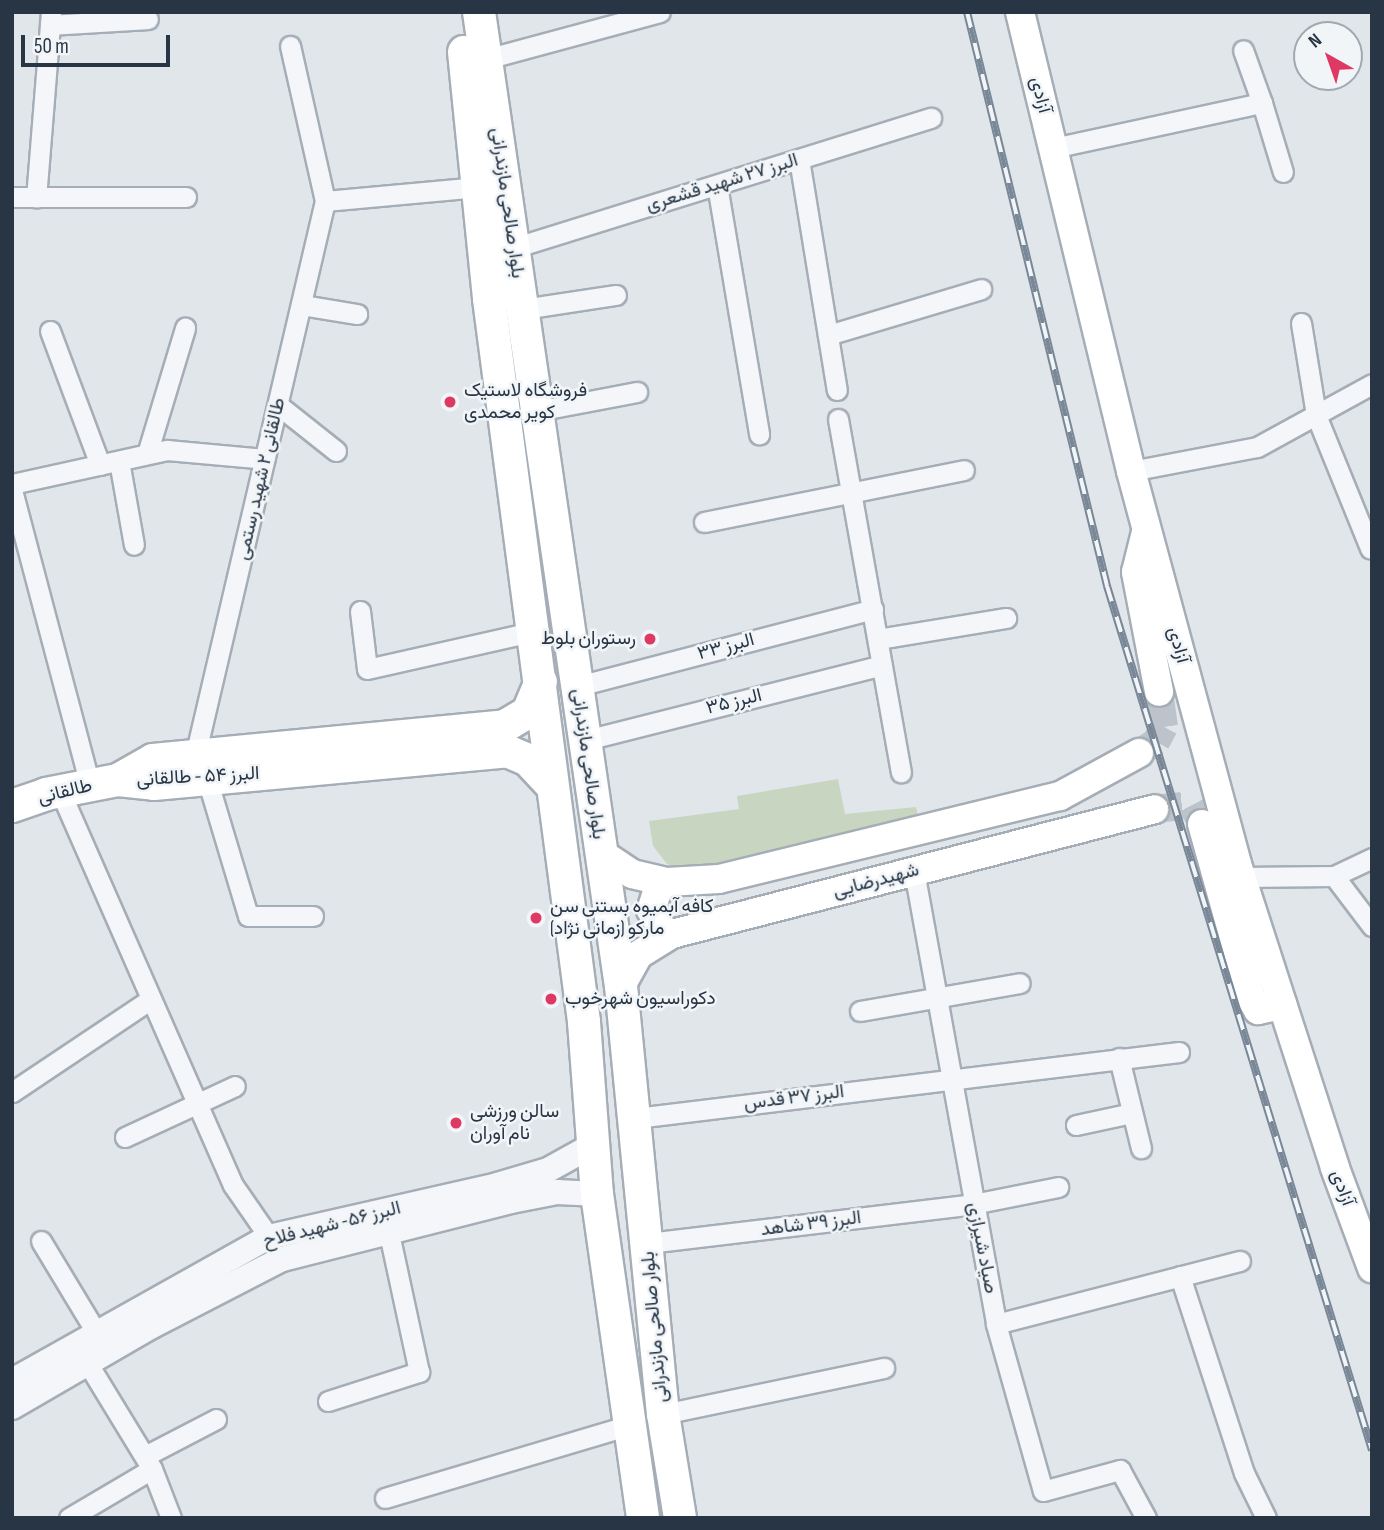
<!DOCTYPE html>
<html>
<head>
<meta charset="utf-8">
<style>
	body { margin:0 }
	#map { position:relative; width:1384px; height:1530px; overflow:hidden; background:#e1e6eb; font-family:"Sofia Sans Condensed",Vazirmatn,sans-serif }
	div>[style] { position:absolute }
	.green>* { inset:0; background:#c8d6c1 }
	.secondary-tunnel>* { height:28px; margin-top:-14px; transform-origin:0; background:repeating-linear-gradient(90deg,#bcc3ca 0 28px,transparent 0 42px) }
	.roads { filter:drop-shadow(2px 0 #a5adb6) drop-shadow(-2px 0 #a5adb6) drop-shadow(0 2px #a5adb6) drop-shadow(0 -2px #a5adb6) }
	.minor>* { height:19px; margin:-9.5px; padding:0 9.5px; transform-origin:9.5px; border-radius:9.5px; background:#f4f6f9 }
	.tertiary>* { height:24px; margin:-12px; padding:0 12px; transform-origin:12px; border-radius:12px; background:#f4f6f9 }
	.secondary>* { height:28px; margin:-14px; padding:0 14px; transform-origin:14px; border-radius:14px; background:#fff }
	.primary>* { height:32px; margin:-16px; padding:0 16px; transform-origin:16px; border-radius:16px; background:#fff }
	.rail>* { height:8px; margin-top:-4px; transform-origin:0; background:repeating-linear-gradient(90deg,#f1f5f8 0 16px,#798797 0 32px); box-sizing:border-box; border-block:2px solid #798797 }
	.dots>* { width:19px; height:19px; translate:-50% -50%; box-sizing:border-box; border:4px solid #f1f5f8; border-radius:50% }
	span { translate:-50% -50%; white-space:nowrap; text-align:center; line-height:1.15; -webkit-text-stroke:5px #f1f5f8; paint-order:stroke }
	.street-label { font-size:19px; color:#273545 }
	.poi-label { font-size:19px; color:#273545 }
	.left { translate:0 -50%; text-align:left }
	.right { translate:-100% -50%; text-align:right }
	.frame { position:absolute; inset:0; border:14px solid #273545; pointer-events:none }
	.north { position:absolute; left:1293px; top:21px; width:70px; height:70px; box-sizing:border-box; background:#f1f5f8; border:2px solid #a0a8b0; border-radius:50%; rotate:320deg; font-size:19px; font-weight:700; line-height:28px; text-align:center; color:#273545 }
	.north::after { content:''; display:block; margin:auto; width:24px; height:32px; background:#dd3962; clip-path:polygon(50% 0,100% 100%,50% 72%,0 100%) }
	.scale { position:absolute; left:21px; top:35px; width:149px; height:32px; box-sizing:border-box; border:4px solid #273545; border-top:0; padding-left:9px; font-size:21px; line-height:24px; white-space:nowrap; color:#273545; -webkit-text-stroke:5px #f1f5f8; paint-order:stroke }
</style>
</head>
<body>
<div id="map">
	<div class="green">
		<div style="clip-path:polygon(838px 779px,845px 814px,916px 807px,918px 815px,689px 873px,667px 864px,653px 846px,649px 821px,739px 809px,737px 796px)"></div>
	</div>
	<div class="secondary-tunnel">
		<div style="left:1139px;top:753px;width:20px;rotate:-33deg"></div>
		<div style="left:1156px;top:742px;width:17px;rotate:-62deg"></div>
		<div style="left:1164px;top:727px;width:35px;rotate:-98deg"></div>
		<div style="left:1154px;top:809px;width:38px;rotate:-6deg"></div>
		<div style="left:1192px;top:805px;width:21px;rotate:62deg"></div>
	</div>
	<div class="roads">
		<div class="minor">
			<div style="left:51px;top:12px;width:186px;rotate:94.6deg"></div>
			<div style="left:36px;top:197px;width:150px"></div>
			<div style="left:50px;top:25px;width:98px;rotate:-3.5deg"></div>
			<div style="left:486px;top:59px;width:180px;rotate:-15.1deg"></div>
			<div style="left:1262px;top:103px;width:72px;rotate:73.1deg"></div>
			<div style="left:1053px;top:148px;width:214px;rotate:-12.2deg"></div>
			<div style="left:1262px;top:103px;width:56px;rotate:-109.7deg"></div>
			<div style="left:799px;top:159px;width:234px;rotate:80.7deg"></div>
			<div style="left:717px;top:185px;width:253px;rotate:80.4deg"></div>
			<div style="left:12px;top:197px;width:24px"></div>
			<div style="left:325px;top:201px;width:154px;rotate:-5.2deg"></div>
			<div style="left:513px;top:248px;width:438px;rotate:-17.3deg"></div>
			<div style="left:302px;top:305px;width:56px;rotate:9.3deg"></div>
			<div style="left:523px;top:309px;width:94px;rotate:-8.6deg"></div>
			<div style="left:1301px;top:323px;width:93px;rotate:80.7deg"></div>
			<div style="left:1316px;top:415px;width:144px;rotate:67.9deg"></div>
			<div style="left:50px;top:331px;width:143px;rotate:69.5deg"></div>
			<div style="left:828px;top:335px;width:160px;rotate:-16.7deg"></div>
			<div style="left:278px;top:405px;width:74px;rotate:38.4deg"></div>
			<div style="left:537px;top:411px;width:102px;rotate:-10.8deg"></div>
			<div style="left:838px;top:419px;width:359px;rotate:79.9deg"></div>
			<div style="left:147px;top:454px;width:132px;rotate:-73.2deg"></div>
			<div style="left:119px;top:461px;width:85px;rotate:79.9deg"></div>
			<div style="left:1131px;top:471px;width:128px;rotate:-10.8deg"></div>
			<div style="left:1257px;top:447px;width:131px;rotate:-28.7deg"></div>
			<div style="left:12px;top:484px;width:159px;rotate:-12.4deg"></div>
			<div style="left:167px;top:450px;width:98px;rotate:5.2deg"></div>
			<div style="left:12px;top:490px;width:305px;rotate:75.2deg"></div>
			<div style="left:704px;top:522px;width:265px;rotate:-11.3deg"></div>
			<div style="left:360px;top:611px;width:58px;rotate:83.1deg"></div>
			<div style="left:367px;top:669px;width:173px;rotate:-12.7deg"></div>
			<div style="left:878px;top:639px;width:130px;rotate:-9.3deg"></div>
			<div style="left:578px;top:686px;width:305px;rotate:-14.6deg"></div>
			<div style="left:586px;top:740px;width:305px;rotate:-14.2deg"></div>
			<div style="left:195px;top:756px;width:570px;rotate:-76.82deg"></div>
			<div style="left:325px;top:201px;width:159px;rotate:-102.7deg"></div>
			<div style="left:207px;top:779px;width:143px;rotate:73.3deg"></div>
			<div style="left:248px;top:916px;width:65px"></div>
			<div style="left:60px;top:791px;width:430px;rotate:66.3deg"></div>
			<div style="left:233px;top:1185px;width:63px;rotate:55.3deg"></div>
			<div style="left:914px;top:871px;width:460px;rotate:79.7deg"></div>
			<div style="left:996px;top:1324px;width:173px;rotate:74.3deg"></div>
			<div style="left:1043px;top:1491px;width:80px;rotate:-15.3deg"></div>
			<div style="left:1120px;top:1470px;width:55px;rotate:61.6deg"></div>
			<div style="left:1334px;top:876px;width:63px;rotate:52.8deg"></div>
			<div style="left:1241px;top:877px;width:93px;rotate:-0.6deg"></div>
			<div style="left:1334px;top:876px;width:42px;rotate:-25.3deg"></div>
			<div style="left:860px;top:1011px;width:162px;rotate:-9.9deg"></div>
			<div style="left:1119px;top:1058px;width:93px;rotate:76.3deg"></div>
			<div style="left:12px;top:1092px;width:167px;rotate:-33.8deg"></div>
			<div style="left:636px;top:1118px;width:547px;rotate:-6.93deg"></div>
			<div style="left:1076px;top:1125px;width:57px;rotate:-12.1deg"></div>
			<div style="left:125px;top:1137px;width:121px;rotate:-24.9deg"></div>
			<div style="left:41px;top:1241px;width:109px;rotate:58.9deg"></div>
			<div style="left:648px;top:1243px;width:327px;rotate:-6.8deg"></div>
			<div style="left:973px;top:1204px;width:87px;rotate:-11.3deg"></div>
			<div style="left:1180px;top:1276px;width:207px;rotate:72deg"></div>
			<div style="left:1244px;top:1473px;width:50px;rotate:63.9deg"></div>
			<div style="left:996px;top:1324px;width:252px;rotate:-14.5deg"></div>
			<div style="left:88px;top:1364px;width:123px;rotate:58.6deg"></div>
			<div style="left:152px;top:1469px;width:53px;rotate:68.8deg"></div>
			<div style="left:328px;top:1401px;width:96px;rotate:-17.7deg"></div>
			<div style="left:419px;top:1372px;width:142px;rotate:-102.2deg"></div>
			<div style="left:663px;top:1414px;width:226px;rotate:-11.8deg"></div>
			<div style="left:145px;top:1456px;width:80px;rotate:-27.5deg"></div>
			<div style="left:385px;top:1498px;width:256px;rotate:-16.6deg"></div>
			<div style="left:69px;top:1518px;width:96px;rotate:-30.6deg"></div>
		</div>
		<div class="tertiary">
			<div style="left:12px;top:1381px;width:295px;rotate:-29.3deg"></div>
			<div style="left:269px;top:1237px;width:234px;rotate:-12.8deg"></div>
			<div style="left:497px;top:1185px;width:53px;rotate:-16.4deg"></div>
			<div style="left:548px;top:1170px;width:51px;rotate:-29.1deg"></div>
			<div style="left:12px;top:1407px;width:162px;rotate:-30.1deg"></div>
			<div style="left:152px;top:1326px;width:146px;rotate:-27.3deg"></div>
			<div style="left:282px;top:1259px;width:236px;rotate:-14.2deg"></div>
			<div style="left:511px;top:1201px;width:47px;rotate:-11.1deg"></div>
			<div style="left:557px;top:1192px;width:40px;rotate:2.9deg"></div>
		</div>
		<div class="secondary">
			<div style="left:1020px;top:12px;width:472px;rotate:76.4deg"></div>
			<div style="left:1131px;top:471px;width:407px;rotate:74.9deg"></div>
			<div style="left:1237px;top:864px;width:319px;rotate:72.1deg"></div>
			<div style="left:1335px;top:1168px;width:107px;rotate:69.7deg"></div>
			<div style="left:1146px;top:532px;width:41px;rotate:104deg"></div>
			<div style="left:1136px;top:572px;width:122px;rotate:79.1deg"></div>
			<div style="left:1202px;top:824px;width:181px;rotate:74.3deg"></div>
			<div style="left:1251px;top:998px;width:14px;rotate:60deg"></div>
			<div style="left:1258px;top:1010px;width:25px;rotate:-12deg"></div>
			<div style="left:601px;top:853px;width:37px;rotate:34deg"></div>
			<div style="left:632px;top:874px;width:36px;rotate:13deg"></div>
			<div style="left:667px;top:882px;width:52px;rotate:-3.3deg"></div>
			<div style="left:719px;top:879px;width:351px;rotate:-13.7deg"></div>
			<div style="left:1060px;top:796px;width:90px;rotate:-28.6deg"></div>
			<div style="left:667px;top:882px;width:11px;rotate:142deg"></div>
			<div style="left:658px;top:889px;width:22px;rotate:108deg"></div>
			<div style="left:651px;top:910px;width:22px;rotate:60deg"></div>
			<div style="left:662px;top:929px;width:11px;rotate:27deg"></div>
			<div style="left:621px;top:986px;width:35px;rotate:-61deg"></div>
			<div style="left:638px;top:955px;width:40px;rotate:-32deg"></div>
			<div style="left:672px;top:934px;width:498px;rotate:-14.5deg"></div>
		</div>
		<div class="primary">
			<div style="left:479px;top:12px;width:984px;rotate:81.71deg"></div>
			<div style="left:621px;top:986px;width:430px;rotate:84.4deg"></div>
			<div style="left:663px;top:1414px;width:105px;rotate:80.7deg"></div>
			<div style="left:464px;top:52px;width:248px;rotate:84.2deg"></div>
			<div style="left:489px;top:299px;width:729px;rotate:82.51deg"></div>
			<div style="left:584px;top:1022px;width:172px;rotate:85.7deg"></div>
			<div style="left:597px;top:1194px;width:327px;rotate:81.9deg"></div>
			<div style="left:118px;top:780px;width:40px;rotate:-29.7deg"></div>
			<div style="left:153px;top:760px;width:354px;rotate:-5.5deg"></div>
			<div style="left:505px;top:726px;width:27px;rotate:-31deg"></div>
			<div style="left:528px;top:712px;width:33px;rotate:-67deg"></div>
			<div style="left:12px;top:806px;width:36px;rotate:-19deg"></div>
			<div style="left:46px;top:794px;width:73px;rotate:-11deg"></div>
			<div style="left:118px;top:780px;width:36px;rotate:6deg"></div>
			<div style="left:154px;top:784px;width:355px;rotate:-5.3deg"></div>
			<div style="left:507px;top:751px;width:23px;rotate:23deg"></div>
			<div style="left:528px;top:760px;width:34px;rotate:47deg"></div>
		</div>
	</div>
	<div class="rail">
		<div style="left:967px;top:12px;width:591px;rotate:76.29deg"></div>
		<div style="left:1107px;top:586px;width:904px;rotate:72.95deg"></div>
	</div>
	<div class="dots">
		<div style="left:450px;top:402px;background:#dd3962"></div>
		<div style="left:650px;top:639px;background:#dd3962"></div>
		<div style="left:536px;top:918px;background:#dd3962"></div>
		<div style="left:551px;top:999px;background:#dd3962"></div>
		<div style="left:456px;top:1123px;background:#dd3962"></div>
	</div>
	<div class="street-label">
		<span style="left:1040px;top:95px;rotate:76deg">آزادی</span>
		<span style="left:722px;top:183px;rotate:-17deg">البرز ۲۷ شهید قشعری</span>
		<span style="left:507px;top:203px;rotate:82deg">بلوار صالحی مازندرانی</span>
		<span style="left:261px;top:479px;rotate:-77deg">طالقانی ۲ شهید رستمی</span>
		<span style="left:1178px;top:645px;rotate:75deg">آزادی</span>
		<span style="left:726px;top:647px;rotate:-15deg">البرز ۳۳</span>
		<span style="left:734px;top:702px;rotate:-14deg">البرز ۳۵</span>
		<span style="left:588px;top:764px;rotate:82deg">بلوار صالحی مازندرانی</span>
		<span style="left:198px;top:777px;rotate:-3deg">البرز ۵۴ - طالقانی</span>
		<span style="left:65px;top:792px;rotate:-14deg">طالقانی</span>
		<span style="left:876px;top:881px;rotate:-15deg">شهیدرضایی</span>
		<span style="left:794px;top:1098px;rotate:-7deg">البرز ۳۷ قدس</span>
		<span style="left:1342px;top:1188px;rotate:70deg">آزادی</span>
		<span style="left:811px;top:1224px;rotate:-7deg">البرز ۳۹ شاهد</span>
		<span style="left:332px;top:1225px;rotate:-14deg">البرز ۵۶- شهید فلاح</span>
		<span style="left:982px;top:1248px;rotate:79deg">صیاد شیرازی</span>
		<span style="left:655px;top:1327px;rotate:-95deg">بلوار صالحی مازندرانی</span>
	</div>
	<div class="poi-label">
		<span class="left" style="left:464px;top:402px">فروشگاه لاستیک<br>کویر محمدی</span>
		<span class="right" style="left:636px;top:639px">رستوران بلوط</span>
		<span class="left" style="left:550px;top:918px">کافه آبمیوه بستنی سن<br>مارکو (زمانی نژاد)</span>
		<span class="left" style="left:565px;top:999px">دکوراسیون شهرخوب</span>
		<span class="left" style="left:470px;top:1123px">سالن ورزشی<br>نام آوران</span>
	</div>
	<div class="frame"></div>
	<div class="north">N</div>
	<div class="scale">50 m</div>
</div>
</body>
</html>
